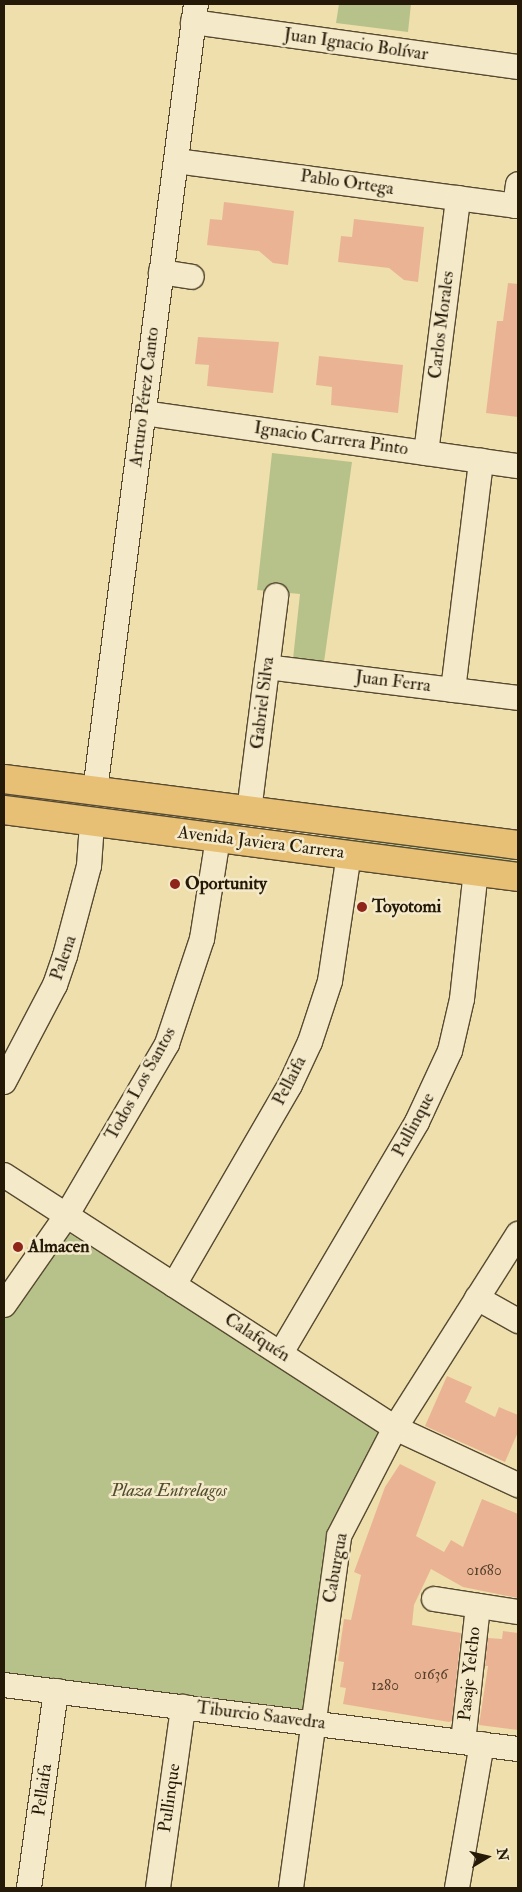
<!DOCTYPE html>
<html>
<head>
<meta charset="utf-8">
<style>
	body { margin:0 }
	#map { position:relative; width:522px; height:1892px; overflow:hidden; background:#eedfad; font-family:"IM FELL Double Pica",serif }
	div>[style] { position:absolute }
	.green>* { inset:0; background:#b7c28b; transform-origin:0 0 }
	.building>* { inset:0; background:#eab494 }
	.roads { filter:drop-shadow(1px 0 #574a31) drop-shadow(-1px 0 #574a31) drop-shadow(0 1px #574a31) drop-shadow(0 -1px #574a31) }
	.minor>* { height:24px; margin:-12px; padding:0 12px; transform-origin:12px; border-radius:12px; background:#f4eaca }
	.major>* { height:28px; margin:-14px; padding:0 14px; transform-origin:14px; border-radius:14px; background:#e7c076 }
	.dots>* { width:14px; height:14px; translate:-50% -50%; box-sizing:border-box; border:2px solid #f4eaca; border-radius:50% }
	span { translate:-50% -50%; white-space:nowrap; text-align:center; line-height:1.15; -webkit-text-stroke:5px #f4eaca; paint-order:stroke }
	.number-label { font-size:15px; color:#56402b }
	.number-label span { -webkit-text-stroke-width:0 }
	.street-label { font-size:18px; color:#251908 }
	.poi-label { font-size:18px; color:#251908; font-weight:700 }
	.left { translate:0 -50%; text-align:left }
	.park-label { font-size:18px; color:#514c2f; font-style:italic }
	.frame { position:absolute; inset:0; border:5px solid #251908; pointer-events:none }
	.north { position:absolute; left:462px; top:1832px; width:50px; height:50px; -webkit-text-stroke:4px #f4eaca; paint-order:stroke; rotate:81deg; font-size:14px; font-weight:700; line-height:20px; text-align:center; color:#251908 }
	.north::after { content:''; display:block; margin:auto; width:18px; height:22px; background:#251908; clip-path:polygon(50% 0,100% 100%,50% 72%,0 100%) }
</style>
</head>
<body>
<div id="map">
	<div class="green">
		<div style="clip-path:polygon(339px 4px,411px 4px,408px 32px,336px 23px)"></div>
		<div style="clip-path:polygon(272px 453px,352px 462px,324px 662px,293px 659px,300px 594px,257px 590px)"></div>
		<div style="left:135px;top:808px;width:107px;height:10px;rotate:6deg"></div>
		<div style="clip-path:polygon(312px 829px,518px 857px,518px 860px,497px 863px,341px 842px)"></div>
		<div style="clip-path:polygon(67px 1232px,382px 1432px,329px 1533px,304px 1711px,4px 1675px,4px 1319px)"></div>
	</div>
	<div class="building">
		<div style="clip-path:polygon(224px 202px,294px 211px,288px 265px,273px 263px,259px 251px,207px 245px,210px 219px,222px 220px)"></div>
		<div style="clip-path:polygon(354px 219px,424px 227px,418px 282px,404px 280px,389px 268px,338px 262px,341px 236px,352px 237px)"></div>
		<div style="clip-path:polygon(508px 283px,518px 284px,518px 417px,486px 413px,497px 321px,503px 321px)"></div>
		<div style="clip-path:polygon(198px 337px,279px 342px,273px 393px,207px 386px,209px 365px,195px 364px)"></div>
		<div style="clip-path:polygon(319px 356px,403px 365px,398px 413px,331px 405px,332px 387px,316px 385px)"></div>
		<div style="clip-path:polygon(447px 1376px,472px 1387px,465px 1402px,495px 1417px,499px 1407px,518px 1415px,518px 1432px,505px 1462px,425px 1426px)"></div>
		<div style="clip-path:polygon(400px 1464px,436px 1482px,416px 1536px,444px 1552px,451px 1540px,463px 1547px,482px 1499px,518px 1514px,518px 1598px,463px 1587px,431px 1569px,414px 1605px,412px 1625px,461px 1633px,452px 1721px,449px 1722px,343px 1704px,346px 1688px,340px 1687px,344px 1662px,338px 1661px,344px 1619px,351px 1620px,361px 1575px,354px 1572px,385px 1487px)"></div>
		<div style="clip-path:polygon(503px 1631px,518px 1633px,518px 1730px,479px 1725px,488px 1666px,485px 1666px,488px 1638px,502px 1639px)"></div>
	</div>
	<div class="roads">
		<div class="minor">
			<div style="left:193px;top:22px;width:328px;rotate:7.9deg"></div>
			<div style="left:176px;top:161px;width:345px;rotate:7.5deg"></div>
			<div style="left:515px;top:206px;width:22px;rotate:-82deg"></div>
			<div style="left:161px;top:272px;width:31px;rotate:9deg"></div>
			<div style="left:144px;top:413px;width:378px;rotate:8.1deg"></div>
			<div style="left:426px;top:453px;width:257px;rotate:-82.8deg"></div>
			<div style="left:267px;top:667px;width:253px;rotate:7deg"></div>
			<div style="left:453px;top:690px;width:231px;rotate:-83deg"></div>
			<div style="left:95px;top:791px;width:793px;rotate:-82.69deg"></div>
			<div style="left:249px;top:811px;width:217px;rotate:-82.8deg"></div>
			<div style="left:4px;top:1082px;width:110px;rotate:-62.3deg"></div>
			<div style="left:55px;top:985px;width:31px;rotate:-71deg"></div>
			<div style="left:65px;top:956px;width:93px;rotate:-75.1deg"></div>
			<div style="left:89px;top:866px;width:43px;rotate:-86deg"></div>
			<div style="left:4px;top:1175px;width:466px;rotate:32.9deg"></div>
			<div style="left:395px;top:1428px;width:136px;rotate:24.9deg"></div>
			<div style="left:174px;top:1285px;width:231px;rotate:-59.9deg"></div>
			<div style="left:290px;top:1085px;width:47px;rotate:-65.1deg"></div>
			<div style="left:310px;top:1042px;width:64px;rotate:-71.8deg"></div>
			<div style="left:330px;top:981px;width:128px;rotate:-81.5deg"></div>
			<div style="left:477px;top:1298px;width:47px;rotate:29.3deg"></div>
			<div style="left:4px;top:1305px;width:106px;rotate:-55deg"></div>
			<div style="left:65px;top:1218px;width:202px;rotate:-59.6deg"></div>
			<div style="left:167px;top:1044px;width:111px;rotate:-71.6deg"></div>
			<div style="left:202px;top:939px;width:102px;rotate:-81deg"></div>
			<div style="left:281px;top:1353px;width:268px;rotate:-59.5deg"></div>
			<div style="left:417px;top:1122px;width:78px;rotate:-65.1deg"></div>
			<div style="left:450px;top:1051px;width:53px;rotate:-77deg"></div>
			<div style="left:462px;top:999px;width:129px;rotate:-83.8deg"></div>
			<div style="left:434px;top:1599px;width:85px;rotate:8.8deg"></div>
			<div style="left:4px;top:1685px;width:518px;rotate:7.1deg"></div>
			<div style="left:463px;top:1742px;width:137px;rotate:-83.7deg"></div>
			<div style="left:29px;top:1888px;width:199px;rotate:-82.2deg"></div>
			<div style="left:158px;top:1888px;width:183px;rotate:-82.1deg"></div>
			<div style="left:291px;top:1888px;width:355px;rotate:-82.2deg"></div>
			<div style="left:339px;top:1536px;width:122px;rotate:-62.6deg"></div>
			<div style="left:395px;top:1428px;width:230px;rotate:-57.6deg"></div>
			<div style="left:457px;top:1888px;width:146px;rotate:-80.2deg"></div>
		</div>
		<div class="major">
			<div style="left:4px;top:779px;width:518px;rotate:7.32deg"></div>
			<div style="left:4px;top:810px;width:518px;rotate:7.43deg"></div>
		</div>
	</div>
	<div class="dots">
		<div style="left:175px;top:884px;background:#8f2418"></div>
		<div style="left:362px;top:907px;background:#8f2418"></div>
		<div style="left:18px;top:1247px;background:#8f2418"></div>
	</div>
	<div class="number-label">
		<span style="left:484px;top:1571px">01680</span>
		<span style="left:431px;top:1675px">01636</span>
		<span style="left:385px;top:1686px">1280</span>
	</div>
	<div class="street-label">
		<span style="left:356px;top:45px;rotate:8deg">Juan Ignacio Bolívar</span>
		<span style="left:347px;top:183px;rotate:8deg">Pablo Ortega</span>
		<span style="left:442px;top:325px;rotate:-83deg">Carlos Morales</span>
		<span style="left:145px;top:397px;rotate:-83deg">Arturo Pérez Canto</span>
		<span style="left:331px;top:439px;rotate:8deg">Ignacio Carrera Pinto</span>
		<span style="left:393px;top:682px;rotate:7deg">Juan Ferra</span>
		<span style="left:263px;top:703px;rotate:-83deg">Gabriel Silva</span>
		<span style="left:261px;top:843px;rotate:7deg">Avenida Javiera Carrera</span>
		<span style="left:64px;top:958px;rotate:-71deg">Palena</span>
		<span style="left:290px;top:1081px;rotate:-63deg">Pellaifa</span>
		<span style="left:141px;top:1084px;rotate:-61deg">Todos Los Santos</span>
		<span style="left:414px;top:1125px;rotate:-62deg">Pullinque</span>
		<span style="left:257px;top:1338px;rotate:33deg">Calafquén</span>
		<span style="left:336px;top:1568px;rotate:-80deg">Caburgua</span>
		<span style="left:470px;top:1674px;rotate:-84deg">Pasaje Yelcho</span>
		<span style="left:261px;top:1716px;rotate:7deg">Tiburcio Saavedra</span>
		<span style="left:43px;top:1790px;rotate:-82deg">Pellaifa</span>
		<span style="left:170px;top:1798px;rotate:-82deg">Pullinque</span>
	</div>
	<div class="poi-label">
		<span class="left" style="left:185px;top:884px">Oportunity</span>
		<span class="left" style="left:372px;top:907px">Toyotomi</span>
		<span class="left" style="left:28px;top:1247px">Almacen</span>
	</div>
	<div class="park-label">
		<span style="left:169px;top:1491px">Plaza Entrelagos</span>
	</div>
	<div class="frame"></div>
	<div class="north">N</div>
</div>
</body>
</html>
